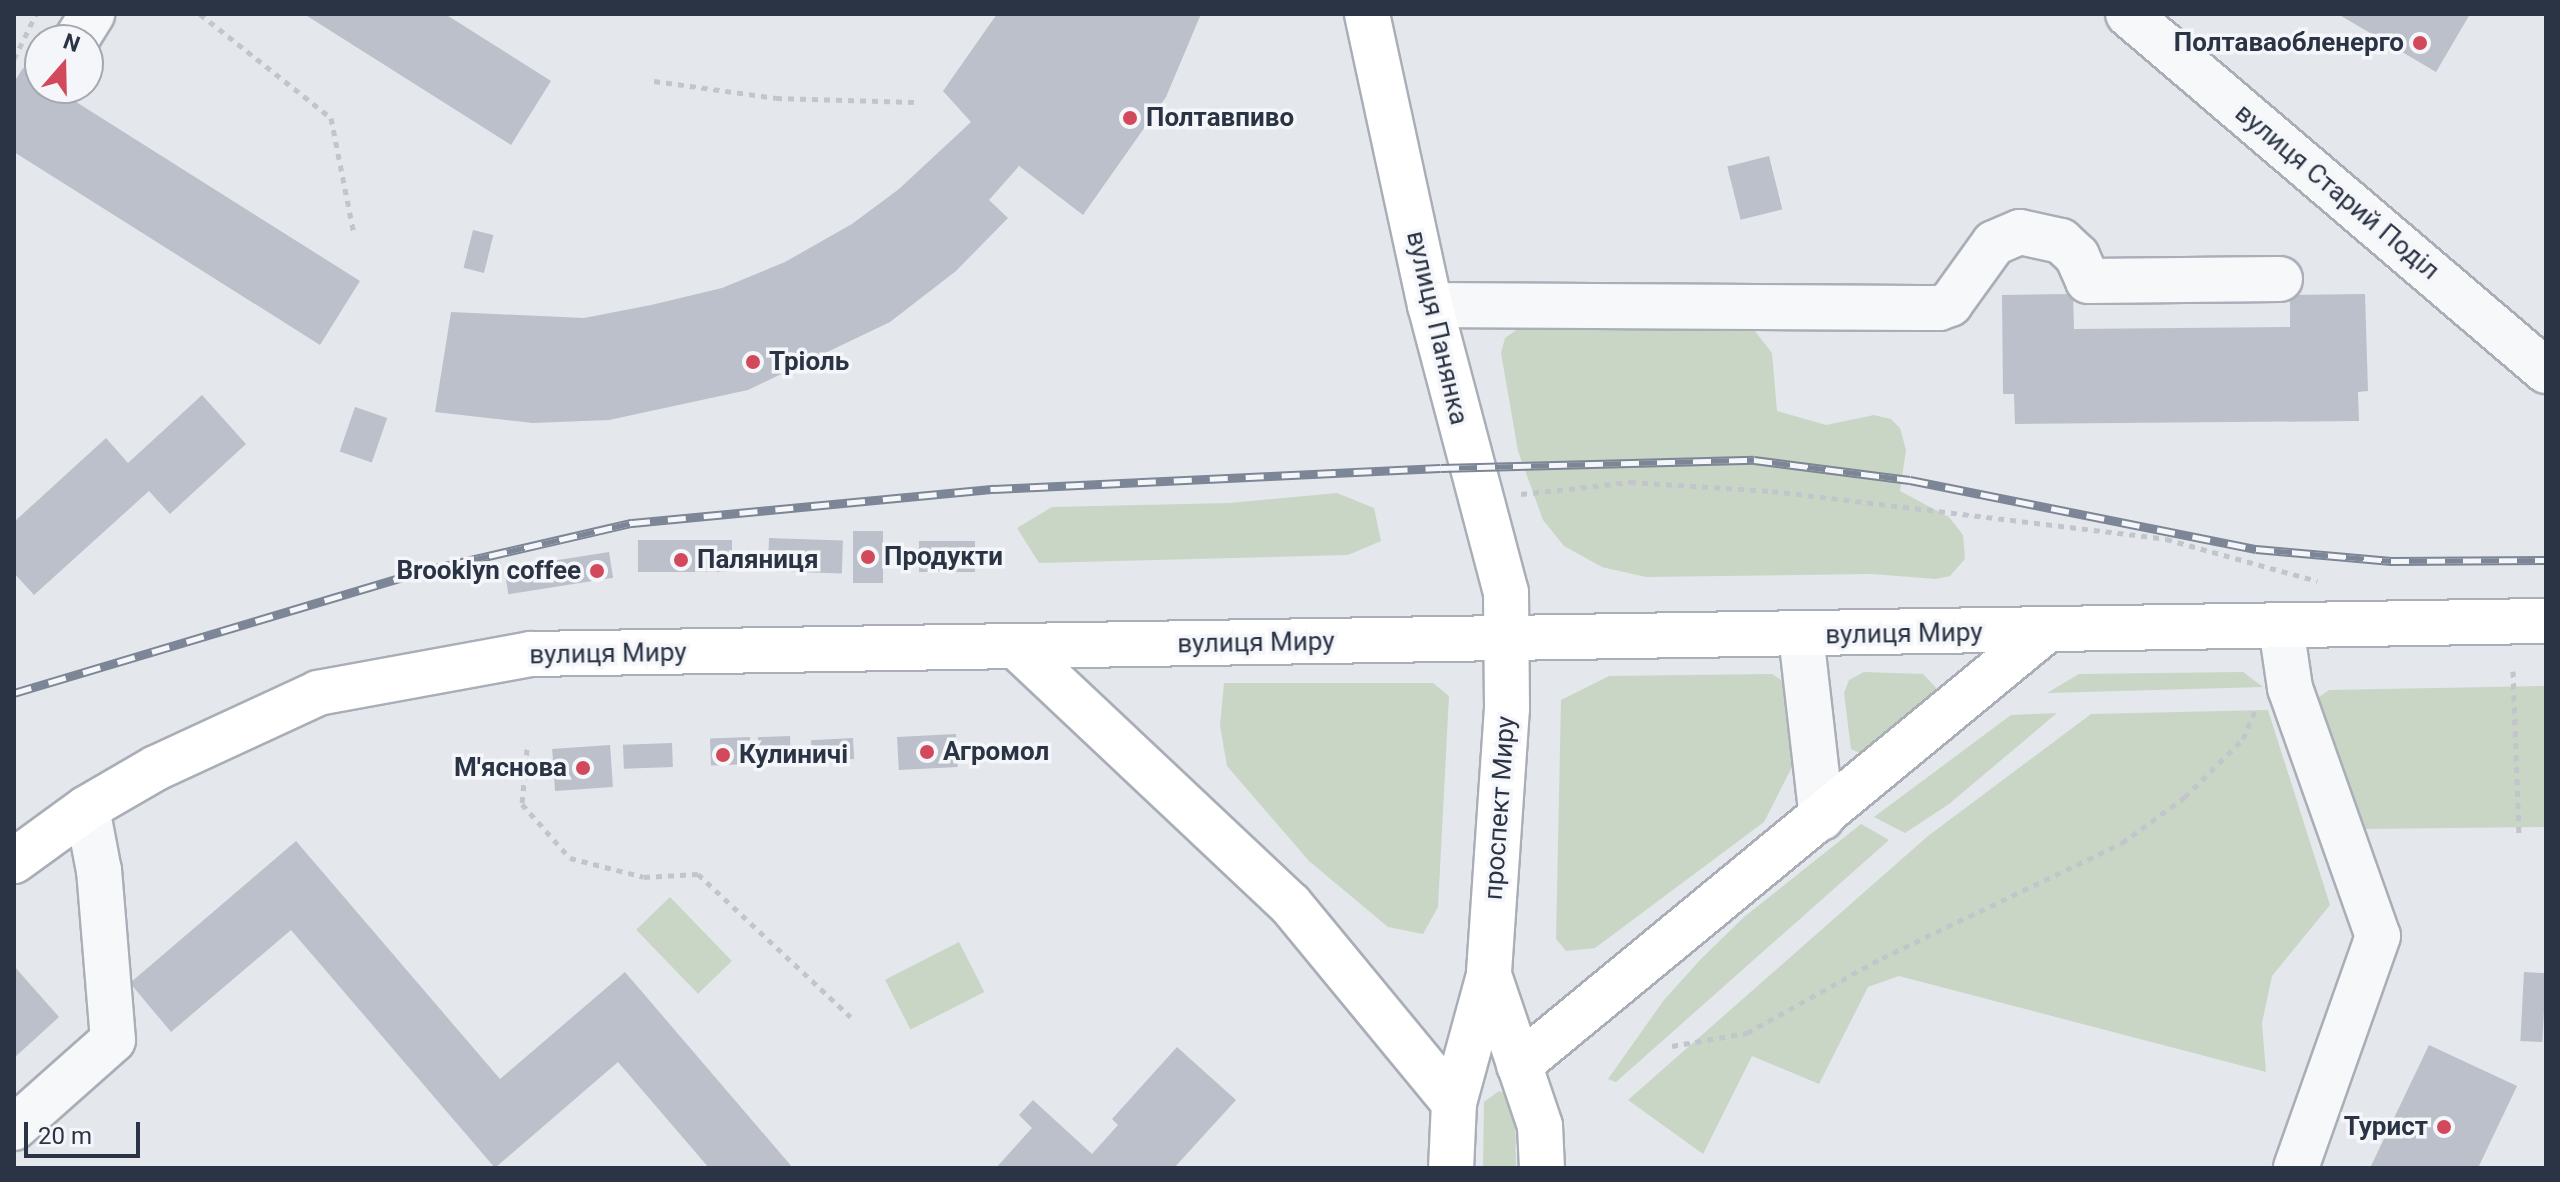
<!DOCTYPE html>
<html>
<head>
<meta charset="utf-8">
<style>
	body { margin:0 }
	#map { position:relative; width:2560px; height:1182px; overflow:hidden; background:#e4e7ec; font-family:Roboto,sans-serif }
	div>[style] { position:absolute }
	.green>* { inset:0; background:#c9d6c5; transform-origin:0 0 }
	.building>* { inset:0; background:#bbc0ca; transform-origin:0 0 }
	.path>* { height:5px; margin-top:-2.5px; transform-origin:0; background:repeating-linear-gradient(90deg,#c2c5cb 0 6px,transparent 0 12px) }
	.roads { filter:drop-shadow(2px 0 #a9aeb7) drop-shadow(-2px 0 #a9aeb7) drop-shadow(0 2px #a9aeb7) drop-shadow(0 -2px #a9aeb7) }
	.minor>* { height:44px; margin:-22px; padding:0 22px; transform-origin:22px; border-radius:22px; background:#f7f8fa }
	.major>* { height:44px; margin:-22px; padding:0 22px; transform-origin:22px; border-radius:22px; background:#fff }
	.rail>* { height:9px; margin-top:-4.5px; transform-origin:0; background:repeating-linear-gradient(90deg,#f4f6f9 0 18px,#7d8696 0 36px); box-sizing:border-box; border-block:2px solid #7d8696 }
	.dots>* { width:22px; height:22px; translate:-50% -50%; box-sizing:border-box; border:4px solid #f4f6f9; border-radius:50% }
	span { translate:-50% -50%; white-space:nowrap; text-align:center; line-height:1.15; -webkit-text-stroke:7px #f4f6f9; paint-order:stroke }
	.poi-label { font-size:26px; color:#2b3445; font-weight:700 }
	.right { translate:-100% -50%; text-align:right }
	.left { translate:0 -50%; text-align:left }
	.street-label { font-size:26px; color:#2b3445 }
	.frame { position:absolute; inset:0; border:16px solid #2b3445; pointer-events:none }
	.north { position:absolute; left:24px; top:24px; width:80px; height:80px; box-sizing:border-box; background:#f4f6f9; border:2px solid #a4a8b1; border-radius:50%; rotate:20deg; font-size:22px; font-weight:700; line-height:32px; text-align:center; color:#2b3445 }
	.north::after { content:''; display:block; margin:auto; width:28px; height:36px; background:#d1495b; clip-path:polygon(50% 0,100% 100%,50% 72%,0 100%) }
	.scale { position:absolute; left:24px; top:1122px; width:116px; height:36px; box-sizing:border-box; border:4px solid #2b3445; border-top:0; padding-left:10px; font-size:24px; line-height:28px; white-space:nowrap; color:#2b3445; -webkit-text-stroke:6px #f4f6f9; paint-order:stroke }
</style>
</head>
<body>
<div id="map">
	<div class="green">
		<div style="clip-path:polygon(1522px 326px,1754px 330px,1772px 353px,1777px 411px,1826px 425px,1874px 415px,1891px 419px,1900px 428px,1906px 450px,1900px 491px,1949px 517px,1963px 535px,1965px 559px,1950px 576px,1936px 579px,1872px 574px,1646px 577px,1602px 567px,1564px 546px,1543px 520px,1518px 451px,1501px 353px,1505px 338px)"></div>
		<div style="clip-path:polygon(1337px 493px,1374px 508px,1381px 541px,1348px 555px,1039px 563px,1017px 528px,1052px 507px,1230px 503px)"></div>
		<div style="clip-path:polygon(1864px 672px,1923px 674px,1940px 692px,1862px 754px,1851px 749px,1844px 693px,1849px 680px)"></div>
		<div style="clip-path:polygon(2243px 672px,2263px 687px,2047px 693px,2079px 674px)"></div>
		<div style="clip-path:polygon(1772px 674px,1795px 689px,1800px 751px,1764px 822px,1595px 948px,1566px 951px,1556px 939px,1561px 700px,1609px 676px)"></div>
		<div style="clip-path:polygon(1224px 683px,1433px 683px,1449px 696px,1438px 907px,1423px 934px,1388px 927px,1309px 861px,1227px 766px,1220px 726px)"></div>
		<div style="clip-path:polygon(2546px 686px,2546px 827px,2360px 829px,2315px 700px,2329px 690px)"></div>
		<div style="clip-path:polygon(2268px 710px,2330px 905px,2272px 976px,2262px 1023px,2266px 1072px,1899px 976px,1868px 987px,1819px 1084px,1752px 1056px,1703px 1154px,1628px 1100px,1928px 836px,2091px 714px)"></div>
		<div style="clip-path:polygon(2057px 713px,1949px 804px,1905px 833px,1874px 817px,2011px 715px)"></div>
		<div style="clip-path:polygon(1861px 824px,1889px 840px,1616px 1082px,1608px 1079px,1664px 1000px,1701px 959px,1744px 917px)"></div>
		<div style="left:670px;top:897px;width:89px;height:47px;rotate:46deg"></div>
		<div style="left:959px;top:942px;width:56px;height:83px;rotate:63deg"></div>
		<div style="clip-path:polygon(1499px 1091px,1515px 1098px,1516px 1168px,1483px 1168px,1484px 1102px)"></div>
	</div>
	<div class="building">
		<div style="clip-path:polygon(304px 14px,445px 14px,551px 81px,511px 145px)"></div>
		<div style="clip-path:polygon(997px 14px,1201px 14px,1166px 97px,1083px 215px,1019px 166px,989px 200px,1008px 218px,956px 271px,890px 322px,748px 390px,609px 420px,533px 423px,435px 412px,451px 312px,584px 318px,651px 305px,722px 288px,785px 262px,852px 224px,899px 189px,971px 122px,943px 91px)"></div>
		<div style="clip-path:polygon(2338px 14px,2470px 14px,2436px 72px)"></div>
		<div style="clip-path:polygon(23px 68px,40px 79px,40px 88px,54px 88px,360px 281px,320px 345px,14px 152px,14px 82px)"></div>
		<div style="left:1769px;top:156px;width:55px;height:43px;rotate:76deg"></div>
		<div style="left:473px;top:230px;width:21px;height:39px;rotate:14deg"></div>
		<div style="clip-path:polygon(2073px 294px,2074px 329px,2290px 327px,2290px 295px,2365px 294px,2368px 391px,2358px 392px,2359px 421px,2015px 424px,2014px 394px,2003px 394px,2002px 295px)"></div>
		<div style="clip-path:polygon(202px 395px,246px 444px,170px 514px,149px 491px,34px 595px,14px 573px,14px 522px,106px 438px,128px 463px)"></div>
		<div style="left:355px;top:407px;width:34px;height:47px;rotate:19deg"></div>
		<div style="left:853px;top:531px;width:30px;height:52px"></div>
		<div style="left:769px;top:538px;width:74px;height:33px;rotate:2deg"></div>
		<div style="left:638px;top:540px;width:94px;height:32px"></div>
		<div style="left:919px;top:541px;width:56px;height:31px"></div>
		<div style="left:609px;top:552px;width:26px;height:106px;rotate:81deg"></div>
		<div style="left:956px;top:734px;width:33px;height:59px;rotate:87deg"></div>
		<div style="left:790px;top:736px;width:24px;height:32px;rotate:88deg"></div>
		<div style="left:750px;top:737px;width:27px;height:40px;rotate:88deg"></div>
		<div style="left:853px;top:738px;width:21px;height:42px;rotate:87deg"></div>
		<div style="left:672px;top:743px;width:24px;height:49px;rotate:88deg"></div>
		<div style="left:610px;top:745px;width:42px;height:58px;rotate:86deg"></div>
		<div style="clip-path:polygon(296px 841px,500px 1079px,625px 972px,793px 1168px,709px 1168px,618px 1062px,495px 1168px,291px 930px,171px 1032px,130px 983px)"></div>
		<div style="clip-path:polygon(14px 966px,59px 1017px,14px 1058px)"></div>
		<div style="left:2524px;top:972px;width:22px;height:69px;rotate:3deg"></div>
		<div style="clip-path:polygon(2429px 1045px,2517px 1086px,2478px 1168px,2370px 1168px)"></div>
		<div style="clip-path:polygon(1177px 1047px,1236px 1100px,1174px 1168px,996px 1168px,1032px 1128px,1019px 1115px,1033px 1100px,1092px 1154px,1118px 1125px,1112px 1119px)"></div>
	</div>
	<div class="path">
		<div style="left:200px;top:14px;width:167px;rotate:38.4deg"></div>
		<div style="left:331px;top:118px;width:118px;rotate:78.8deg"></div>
		<div style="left:14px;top:59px;width:50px;rotate:-63.9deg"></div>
		<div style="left:654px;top:81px;width:123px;rotate:7.9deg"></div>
		<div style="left:776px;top:98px;width:138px;rotate:1.7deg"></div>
		<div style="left:1521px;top:494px;width:110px;rotate:-6.3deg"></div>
		<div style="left:1630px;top:482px;width:142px;rotate:3.6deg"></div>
		<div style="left:1772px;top:491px;width:397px;rotate:6.9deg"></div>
		<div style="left:2166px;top:539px;width:157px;rotate:15.5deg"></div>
		<div style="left:2513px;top:671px;width:166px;rotate:87.9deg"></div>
		<div style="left:527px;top:749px;width:55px;rotate:95.2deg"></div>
		<div style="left:522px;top:804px;width:72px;rotate:48.4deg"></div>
		<div style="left:570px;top:858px;width:76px;rotate:14.4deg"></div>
		<div style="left:644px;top:877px;width:54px;rotate:-3.2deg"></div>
		<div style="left:698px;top:874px;width:209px;rotate:43.1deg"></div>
		<div style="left:1672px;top:1046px;width:76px;rotate:-9.8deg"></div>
		<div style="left:1747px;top:1033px;width:154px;rotate:-29.1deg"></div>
		<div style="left:1882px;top:958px;width:266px;rotate:-25.6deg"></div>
		<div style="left:2122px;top:843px;width:78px;rotate:-36.1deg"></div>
		<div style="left:2185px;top:797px;width:82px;rotate:-45deg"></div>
		<div style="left:2243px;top:739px;width:30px;rotate:-67deg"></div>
	</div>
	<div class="roads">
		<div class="minor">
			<div style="left:2128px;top:14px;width:550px;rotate:40.5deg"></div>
			<div style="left:76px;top:40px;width:31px;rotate:-58deg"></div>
			<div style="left:1430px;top:305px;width:509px;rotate:0.34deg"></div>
			<div style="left:1939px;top:308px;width:12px;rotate:-20deg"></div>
			<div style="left:1950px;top:304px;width:75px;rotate:-54.2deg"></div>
			<div style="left:1994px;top:243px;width:28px;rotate:-23deg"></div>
			<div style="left:2020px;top:232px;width:42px;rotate:12.4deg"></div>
			<div style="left:2061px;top:241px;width:22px;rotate:43deg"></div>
			<div style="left:2077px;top:256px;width:27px;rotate:66deg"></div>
			<div style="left:2088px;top:281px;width:192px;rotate:-0.6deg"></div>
			<div style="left:2281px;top:627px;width:62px;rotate:81.6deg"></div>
			<div style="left:2290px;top:688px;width:263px;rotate:70.5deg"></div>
			<div style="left:2378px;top:936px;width:246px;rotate:109.5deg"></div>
			<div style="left:1801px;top:635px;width:184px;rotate:83.5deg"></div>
			<div style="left:14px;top:1128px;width:132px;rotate:-41.6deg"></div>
			<div style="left:113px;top:1040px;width:170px;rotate:-94.7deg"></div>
			<div style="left:99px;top:871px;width:64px;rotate:-100.8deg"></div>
		</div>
		<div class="major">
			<div style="left:1367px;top:14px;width:298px;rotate:77.8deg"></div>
			<div style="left:1430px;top:305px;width:297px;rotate:75.2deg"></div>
			<div style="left:1506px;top:592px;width:116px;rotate:89.5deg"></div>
			<div style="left:1507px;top:708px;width:268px;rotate:93.9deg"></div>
			<div style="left:1489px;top:975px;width:133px;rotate:105.3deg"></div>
			<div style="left:1454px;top:1103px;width:65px;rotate:92.6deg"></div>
			<div style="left:1017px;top:647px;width:375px;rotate:43.3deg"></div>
			<div style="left:1290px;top:904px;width:258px;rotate:50.5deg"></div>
			<div style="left:14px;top:861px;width:90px;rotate:-36deg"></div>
			<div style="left:87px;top:808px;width:80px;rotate:-30.1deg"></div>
			<div style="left:156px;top:768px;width:179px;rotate:-24.8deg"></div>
			<div style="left:318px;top:693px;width:216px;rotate:-10.4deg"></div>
			<div style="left:530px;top:654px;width:2016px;rotate:-0.94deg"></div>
			<div style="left:1489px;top:975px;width:159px;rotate:71.3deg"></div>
			<div style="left:1540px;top:1126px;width:42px;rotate:87.3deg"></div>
			<div style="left:1519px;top:1065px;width:681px;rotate:-39.51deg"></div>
		</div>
	</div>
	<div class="rail">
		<div style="left:14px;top:693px;width:423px;rotate:-16.6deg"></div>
		<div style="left:419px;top:572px;width:219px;rotate:-13deg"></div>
		<div style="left:632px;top:523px;width:364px;rotate:-5.4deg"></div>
		<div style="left:994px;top:489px;width:447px;rotate:-2.7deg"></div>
		<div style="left:1441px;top:468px;width:313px;rotate:-1.5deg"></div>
		<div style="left:1754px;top:460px;width:157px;rotate:7.3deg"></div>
		<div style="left:1910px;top:480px;width:353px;rotate:11.3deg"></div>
		<div style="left:2256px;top:549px;width:136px;rotate:5.1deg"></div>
		<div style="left:2391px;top:561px;width:155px;rotate:-0.4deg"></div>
	</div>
	<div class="dots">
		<div style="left:2420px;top:43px;background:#d1495b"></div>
		<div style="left:1130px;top:118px;background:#d1495b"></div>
		<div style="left:753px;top:362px;background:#d1495b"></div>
		<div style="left:868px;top:557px;background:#d1495b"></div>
		<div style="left:681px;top:560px;background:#d1495b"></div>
		<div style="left:597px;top:571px;background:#d1495b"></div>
		<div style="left:927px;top:752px;background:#d1495b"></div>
		<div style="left:723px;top:755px;background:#d1495b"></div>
		<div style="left:583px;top:768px;background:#d1495b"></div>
		<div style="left:2444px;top:1127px;background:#d1495b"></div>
	</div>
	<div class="poi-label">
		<span class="right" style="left:2404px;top:43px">Полтаваобленерго</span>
		<span class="left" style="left:1146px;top:118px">Полтавпиво</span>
		<span class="left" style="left:769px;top:362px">Тріоль</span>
		<span class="left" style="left:884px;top:557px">Продукти</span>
		<span class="left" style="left:697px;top:560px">Паляниця</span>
		<span class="right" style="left:581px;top:571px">Brooklyn coffee</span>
		<span class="left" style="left:943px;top:752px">Агромол</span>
		<span class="left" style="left:739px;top:755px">Кулиничі</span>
		<span class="right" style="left:567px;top:768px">М'яснова</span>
		<span class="right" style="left:2428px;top:1127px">Турист</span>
	</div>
	<div class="street-label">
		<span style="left:2337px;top:192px;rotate:40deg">вулиця Старий Поділ</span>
		<span style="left:1437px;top:328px;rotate:77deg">вулиця Панянка</span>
		<span style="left:1904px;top:634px;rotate:-1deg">вулиця Миру</span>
		<span style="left:1256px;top:643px;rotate:-1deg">вулиця Миру</span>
		<span style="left:608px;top:654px;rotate:-1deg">вулиця Миру</span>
		<span style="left:1500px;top:808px;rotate:-86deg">проспект Миру</span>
	</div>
	<div class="frame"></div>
	<div class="north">N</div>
	<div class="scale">20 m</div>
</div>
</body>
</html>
